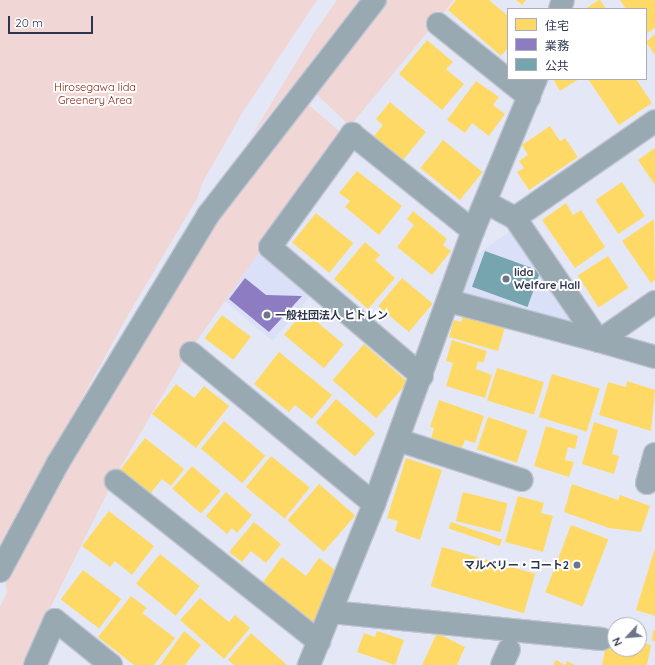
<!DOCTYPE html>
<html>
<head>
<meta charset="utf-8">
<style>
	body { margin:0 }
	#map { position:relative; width:655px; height:665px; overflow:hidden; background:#e4e8f6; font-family:Quicksand,"Noto Sans JP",sans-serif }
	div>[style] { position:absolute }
	.built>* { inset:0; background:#dae0f7; transform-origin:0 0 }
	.green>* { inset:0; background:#f1d6d6 }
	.homes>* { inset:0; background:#ffd966; transform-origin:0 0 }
	.offices>* { inset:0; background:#8e7cc3 }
	.public>* { inset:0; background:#76a5af; transform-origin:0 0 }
	.roads { filter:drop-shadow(1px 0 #c1c5d3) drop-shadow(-1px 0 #c1c5d3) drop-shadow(0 1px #c1c5d3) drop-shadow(0 -1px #c1c5d3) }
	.minor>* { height:22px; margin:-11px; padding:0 11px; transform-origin:11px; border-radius:11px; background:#98a9b1 }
	.dots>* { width:11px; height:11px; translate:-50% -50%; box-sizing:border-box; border:2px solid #fff; border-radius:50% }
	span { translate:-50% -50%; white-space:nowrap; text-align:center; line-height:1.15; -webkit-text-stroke:4px #fff; paint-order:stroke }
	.park-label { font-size:11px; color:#871c0a }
	.poi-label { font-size:11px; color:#2e354f; font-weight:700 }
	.left { translate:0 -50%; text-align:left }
	.right { translate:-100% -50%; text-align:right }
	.legend { position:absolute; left:507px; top:8px; width:140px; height:72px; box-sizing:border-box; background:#fff; border:1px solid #abaeb9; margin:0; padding:5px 7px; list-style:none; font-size:12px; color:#2e354f }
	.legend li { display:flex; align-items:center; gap:8px; height:20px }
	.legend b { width:20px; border:1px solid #abaeb9 }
	.north { position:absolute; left:607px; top:617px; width:40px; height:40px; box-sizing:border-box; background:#fff; border:1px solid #abaeb9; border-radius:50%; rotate:244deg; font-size:11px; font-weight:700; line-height:16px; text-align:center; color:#2e354f }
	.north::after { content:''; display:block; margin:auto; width:14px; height:18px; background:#6e7489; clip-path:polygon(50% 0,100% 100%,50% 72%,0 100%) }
	.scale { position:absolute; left:8px; top:16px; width:85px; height:18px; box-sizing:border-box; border:2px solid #2e354f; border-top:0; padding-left:5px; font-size:12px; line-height:14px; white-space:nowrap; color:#2e354f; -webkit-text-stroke:3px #fff; paint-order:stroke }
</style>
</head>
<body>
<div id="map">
	<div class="built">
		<div style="clip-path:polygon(509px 232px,518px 235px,575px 320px,570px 325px,467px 297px,464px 290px,477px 254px)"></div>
		<div style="left:261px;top:249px;width:68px;height:63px;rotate:40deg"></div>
	</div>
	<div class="green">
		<div style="clip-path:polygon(0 0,317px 0,241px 115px,203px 182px,197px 199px,128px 315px,0 547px)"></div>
		<div style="clip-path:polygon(337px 0,362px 0,251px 137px,312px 36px)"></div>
		<div style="clip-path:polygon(388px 0,454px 0,350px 126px,313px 91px)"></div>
		<div style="clip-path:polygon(304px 101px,343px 134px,184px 359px,117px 473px,22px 665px,0 665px,0 607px,7px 592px,5px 579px,62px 474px,193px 254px)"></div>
	</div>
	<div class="homes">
		<div style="clip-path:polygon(456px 0,489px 0,508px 16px,508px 48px,501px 56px,448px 10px)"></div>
		<div style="clip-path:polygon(516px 0,526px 0,522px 5px)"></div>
		<div style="clip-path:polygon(600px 0,606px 9px,585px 9px,599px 0)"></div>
		<div style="clip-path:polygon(620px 0,655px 0,655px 28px,646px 34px,646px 9px,626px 9px)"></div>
		<div style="clip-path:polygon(655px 34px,655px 55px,646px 42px)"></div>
		<div style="clip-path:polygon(427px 40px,453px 62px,446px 69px,464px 84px,442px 110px,399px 74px)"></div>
		<div style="clip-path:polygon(553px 79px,579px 79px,560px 91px)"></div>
		<div style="clip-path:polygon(588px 79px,636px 79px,652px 103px,619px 125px)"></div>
		<div style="clip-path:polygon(476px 81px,499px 97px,493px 105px,505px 114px,489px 136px,472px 123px,465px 133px,447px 120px)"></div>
		<div style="clip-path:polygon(390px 102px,426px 132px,403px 160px,374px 136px,383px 125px,376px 119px)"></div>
		<div style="clip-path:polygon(550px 126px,560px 141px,565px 138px,578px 157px,529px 190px,517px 172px,524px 168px,519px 161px,528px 155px,522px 145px)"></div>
		<div style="left:443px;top:140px;width:51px;height:36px;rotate:39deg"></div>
		<div style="clip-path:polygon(655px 148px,655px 185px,638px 160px)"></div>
		<div style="clip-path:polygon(357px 171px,402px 206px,379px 235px,345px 207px,350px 201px,339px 193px)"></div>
		<div style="left:622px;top:182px;width:41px;height:32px;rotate:56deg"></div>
		<div style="clip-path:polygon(566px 203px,573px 215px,581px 210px,605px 247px,575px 268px,542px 220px)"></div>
		<div style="clip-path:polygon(413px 211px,447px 239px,443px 245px,451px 251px,432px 275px,397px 247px,414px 225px,407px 219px)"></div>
		<div style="left:316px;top:213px;width:48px;height:38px;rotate:39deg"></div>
		<div style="clip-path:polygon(654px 219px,655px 280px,651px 283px,622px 241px)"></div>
		<div style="clip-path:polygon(365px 242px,380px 255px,375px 260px,395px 278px,368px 309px,334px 279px)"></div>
		<div style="left:608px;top:256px;width:38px;height:36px;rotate:57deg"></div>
		<div style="left:402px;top:278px;width:40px;height:37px;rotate:40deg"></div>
		<div style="left:304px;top:311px;width:52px;height:31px;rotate:40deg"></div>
		<div style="left:222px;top:315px;width:36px;height:29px;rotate:37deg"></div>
		<div style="clip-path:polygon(463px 315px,505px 327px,498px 351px,449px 337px,454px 320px,461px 322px)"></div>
		<div style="clip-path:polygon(452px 340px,487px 351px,483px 363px,478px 361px,476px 369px,492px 375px,485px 398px,446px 386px,453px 363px,446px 361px)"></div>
		<div style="left:364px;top:344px;width:58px;height:48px;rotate:41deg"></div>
		<div style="clip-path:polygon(279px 352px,332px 395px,312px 419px,295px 405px,289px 412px,254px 384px)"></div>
		<div style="left:497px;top:368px;width:49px;height:34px;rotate:17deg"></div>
		<div style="left:552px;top:374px;width:50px;height:45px;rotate:17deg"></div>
		<div style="clip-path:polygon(627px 381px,655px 390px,651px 431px,599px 415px,608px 382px,626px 387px)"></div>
		<div style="clip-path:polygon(176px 384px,194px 398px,204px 386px,229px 406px,196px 448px,152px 414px)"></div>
		<div style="left:336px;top:399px;width:52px;height:31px;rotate:41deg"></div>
		<div style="clip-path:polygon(439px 400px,484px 416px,475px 443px,465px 440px,461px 450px,431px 439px,434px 428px,430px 427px)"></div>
		<div style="left:488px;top:417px;width:42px;height:34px;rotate:19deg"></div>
		<div style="left:224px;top:421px;width:54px;height:36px;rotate:40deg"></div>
		<div style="clip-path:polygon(594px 422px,618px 430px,612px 454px,619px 456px,614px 474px,582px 464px)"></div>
		<div style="clip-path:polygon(546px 426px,578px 436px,575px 449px,568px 447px,565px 460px,574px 462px,569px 477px,534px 466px)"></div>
		<div style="clip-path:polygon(145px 438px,184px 469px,171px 486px,162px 479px,150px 494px,120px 470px)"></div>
		<div style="left:271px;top:456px;width:50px;height:40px;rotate:39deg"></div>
		<div style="clip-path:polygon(406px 458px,442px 470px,420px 540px,395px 531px,398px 521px,387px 518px)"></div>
		<div style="left:192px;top:466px;width:38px;height:30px;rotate:41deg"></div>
		<div style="left:319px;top:484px;width:48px;height:48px;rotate:41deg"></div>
		<div style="clip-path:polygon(572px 484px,618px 500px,620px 495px,650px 506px,641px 532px,609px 528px,564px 512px)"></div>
		<div style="clip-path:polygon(226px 492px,252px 515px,237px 533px,232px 528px,227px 534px,206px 516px)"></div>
		<div style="left:463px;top:492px;width:46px;height:30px;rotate:14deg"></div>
		<div style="clip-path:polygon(518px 496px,544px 503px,541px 513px,553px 516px,543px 552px,505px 542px)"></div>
		<div style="clip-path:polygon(109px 511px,154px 546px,132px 575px,115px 561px,110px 567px,82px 546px)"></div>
		<div style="clip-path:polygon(254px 522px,281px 544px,266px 563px,251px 551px,242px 562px,229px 552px)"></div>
		<div style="left:451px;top:522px;width:54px;height:7px;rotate:19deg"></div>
		<div style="left:571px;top:525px;width:40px;height:72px;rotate:21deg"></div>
		<div style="left:442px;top:547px;width:97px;height:41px;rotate:16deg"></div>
		<div style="clip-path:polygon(655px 548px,655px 616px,636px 610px)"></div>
		<div style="left:160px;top:554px;width:51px;height:38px;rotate:39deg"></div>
		<div style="clip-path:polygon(282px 557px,306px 576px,319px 558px,335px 570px,315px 621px,305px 622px,259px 587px)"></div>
		<div style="left:83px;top:570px;width:48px;height:37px;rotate:37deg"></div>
		<div style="clip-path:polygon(131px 596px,147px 608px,142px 613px,175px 638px,154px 665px,134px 665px,98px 637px)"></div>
		<div style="clip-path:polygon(200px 598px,229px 622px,235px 615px,250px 628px,224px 659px,180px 620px)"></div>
		<div style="clip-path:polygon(653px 630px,655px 631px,655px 641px,652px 641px)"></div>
		<div style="clip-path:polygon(184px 631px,201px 645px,185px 665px,160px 665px)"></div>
		<div style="clip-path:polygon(377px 631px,404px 640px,395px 665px,357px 652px,364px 633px,375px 637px)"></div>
		<div style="clip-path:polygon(251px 633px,287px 665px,234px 665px,228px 660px)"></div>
		<div style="clip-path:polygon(437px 633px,465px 647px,457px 665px,422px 665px)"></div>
		<div style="clip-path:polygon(608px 635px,615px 637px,615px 649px,639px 649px,639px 642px,651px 645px,647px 665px,602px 665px)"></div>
		<div style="clip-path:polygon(556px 660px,565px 665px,553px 665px)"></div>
		<div style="clip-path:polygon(567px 661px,575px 665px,565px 665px)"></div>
	</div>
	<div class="offices">
		<div style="clip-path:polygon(245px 278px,266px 295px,302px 296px,269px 332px,229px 299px)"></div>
	</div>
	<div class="public">
		<div style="left:485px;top:251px;width:59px;height:38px;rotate:20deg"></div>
	</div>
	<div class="roads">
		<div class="minor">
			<div style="left:560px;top:9px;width:9px;rotate:-72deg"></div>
			<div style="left:438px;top:24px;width:117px;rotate:38.7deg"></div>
			<div style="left:485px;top:202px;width:34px;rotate:28deg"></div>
			<div style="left:515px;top:218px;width:149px;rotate:55.7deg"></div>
			<div style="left:599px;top:341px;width:58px;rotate:15.9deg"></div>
			<div style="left:515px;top:218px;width:170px;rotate:-34.7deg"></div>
			<div style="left:449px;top:301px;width:155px;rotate:14.9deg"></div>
			<div style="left:599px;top:341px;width:68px;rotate:-34.9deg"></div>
			<div style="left:191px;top:353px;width:237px;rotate:39.5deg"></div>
			<div style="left:422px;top:376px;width:199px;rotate:-139.7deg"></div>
			<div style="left:270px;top:247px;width:140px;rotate:-54deg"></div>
			<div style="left:352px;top:134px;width:155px;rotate:38.7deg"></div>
			<div style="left:398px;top:440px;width:130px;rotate:17.9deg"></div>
			<div style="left:116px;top:481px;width:259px;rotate:38.4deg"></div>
			<div style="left:647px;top:483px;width:30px;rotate:-75deg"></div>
			<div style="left:0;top:571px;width:123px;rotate:-61.8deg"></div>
			<div style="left:58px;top:463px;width:290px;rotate:-58.8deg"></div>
			<div style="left:208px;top:215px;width:272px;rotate:-52.2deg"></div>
			<div style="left:331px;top:612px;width:272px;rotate:5.7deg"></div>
			<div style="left:35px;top:665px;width:49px;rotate:-66deg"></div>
			<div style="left:55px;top:620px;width:72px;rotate:38.8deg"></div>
			<div style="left:309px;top:665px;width:174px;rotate:-68deg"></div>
			<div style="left:374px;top:504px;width:290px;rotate:-70.1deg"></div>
			<div style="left:473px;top:231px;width:165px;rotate:-67.5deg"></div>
			<div style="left:502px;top:665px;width:17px;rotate:-66deg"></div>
		</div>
	</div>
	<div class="dots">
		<div style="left:506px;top:279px;background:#6e7489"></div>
		<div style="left:267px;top:315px;background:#6e7489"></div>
		<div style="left:577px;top:565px;background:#6e7489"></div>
	</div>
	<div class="park-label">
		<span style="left:95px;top:94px">Hirosegawa Iida<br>Greenery Area</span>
	</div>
	<div class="poi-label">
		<span class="left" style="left:514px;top:279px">Iida<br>Welfare Hall</span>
		<span class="left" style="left:275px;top:315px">一般社団法人 ヒトレン</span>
		<span class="right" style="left:569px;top:565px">マルベリー・コート2</span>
	</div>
	<ul class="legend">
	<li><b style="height:11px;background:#ffd966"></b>住宅</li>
	<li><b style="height:11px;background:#8e7cc3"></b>業務</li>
	<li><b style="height:11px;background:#76a5af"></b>公共</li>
	</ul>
	<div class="north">N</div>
	<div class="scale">20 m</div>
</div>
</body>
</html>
